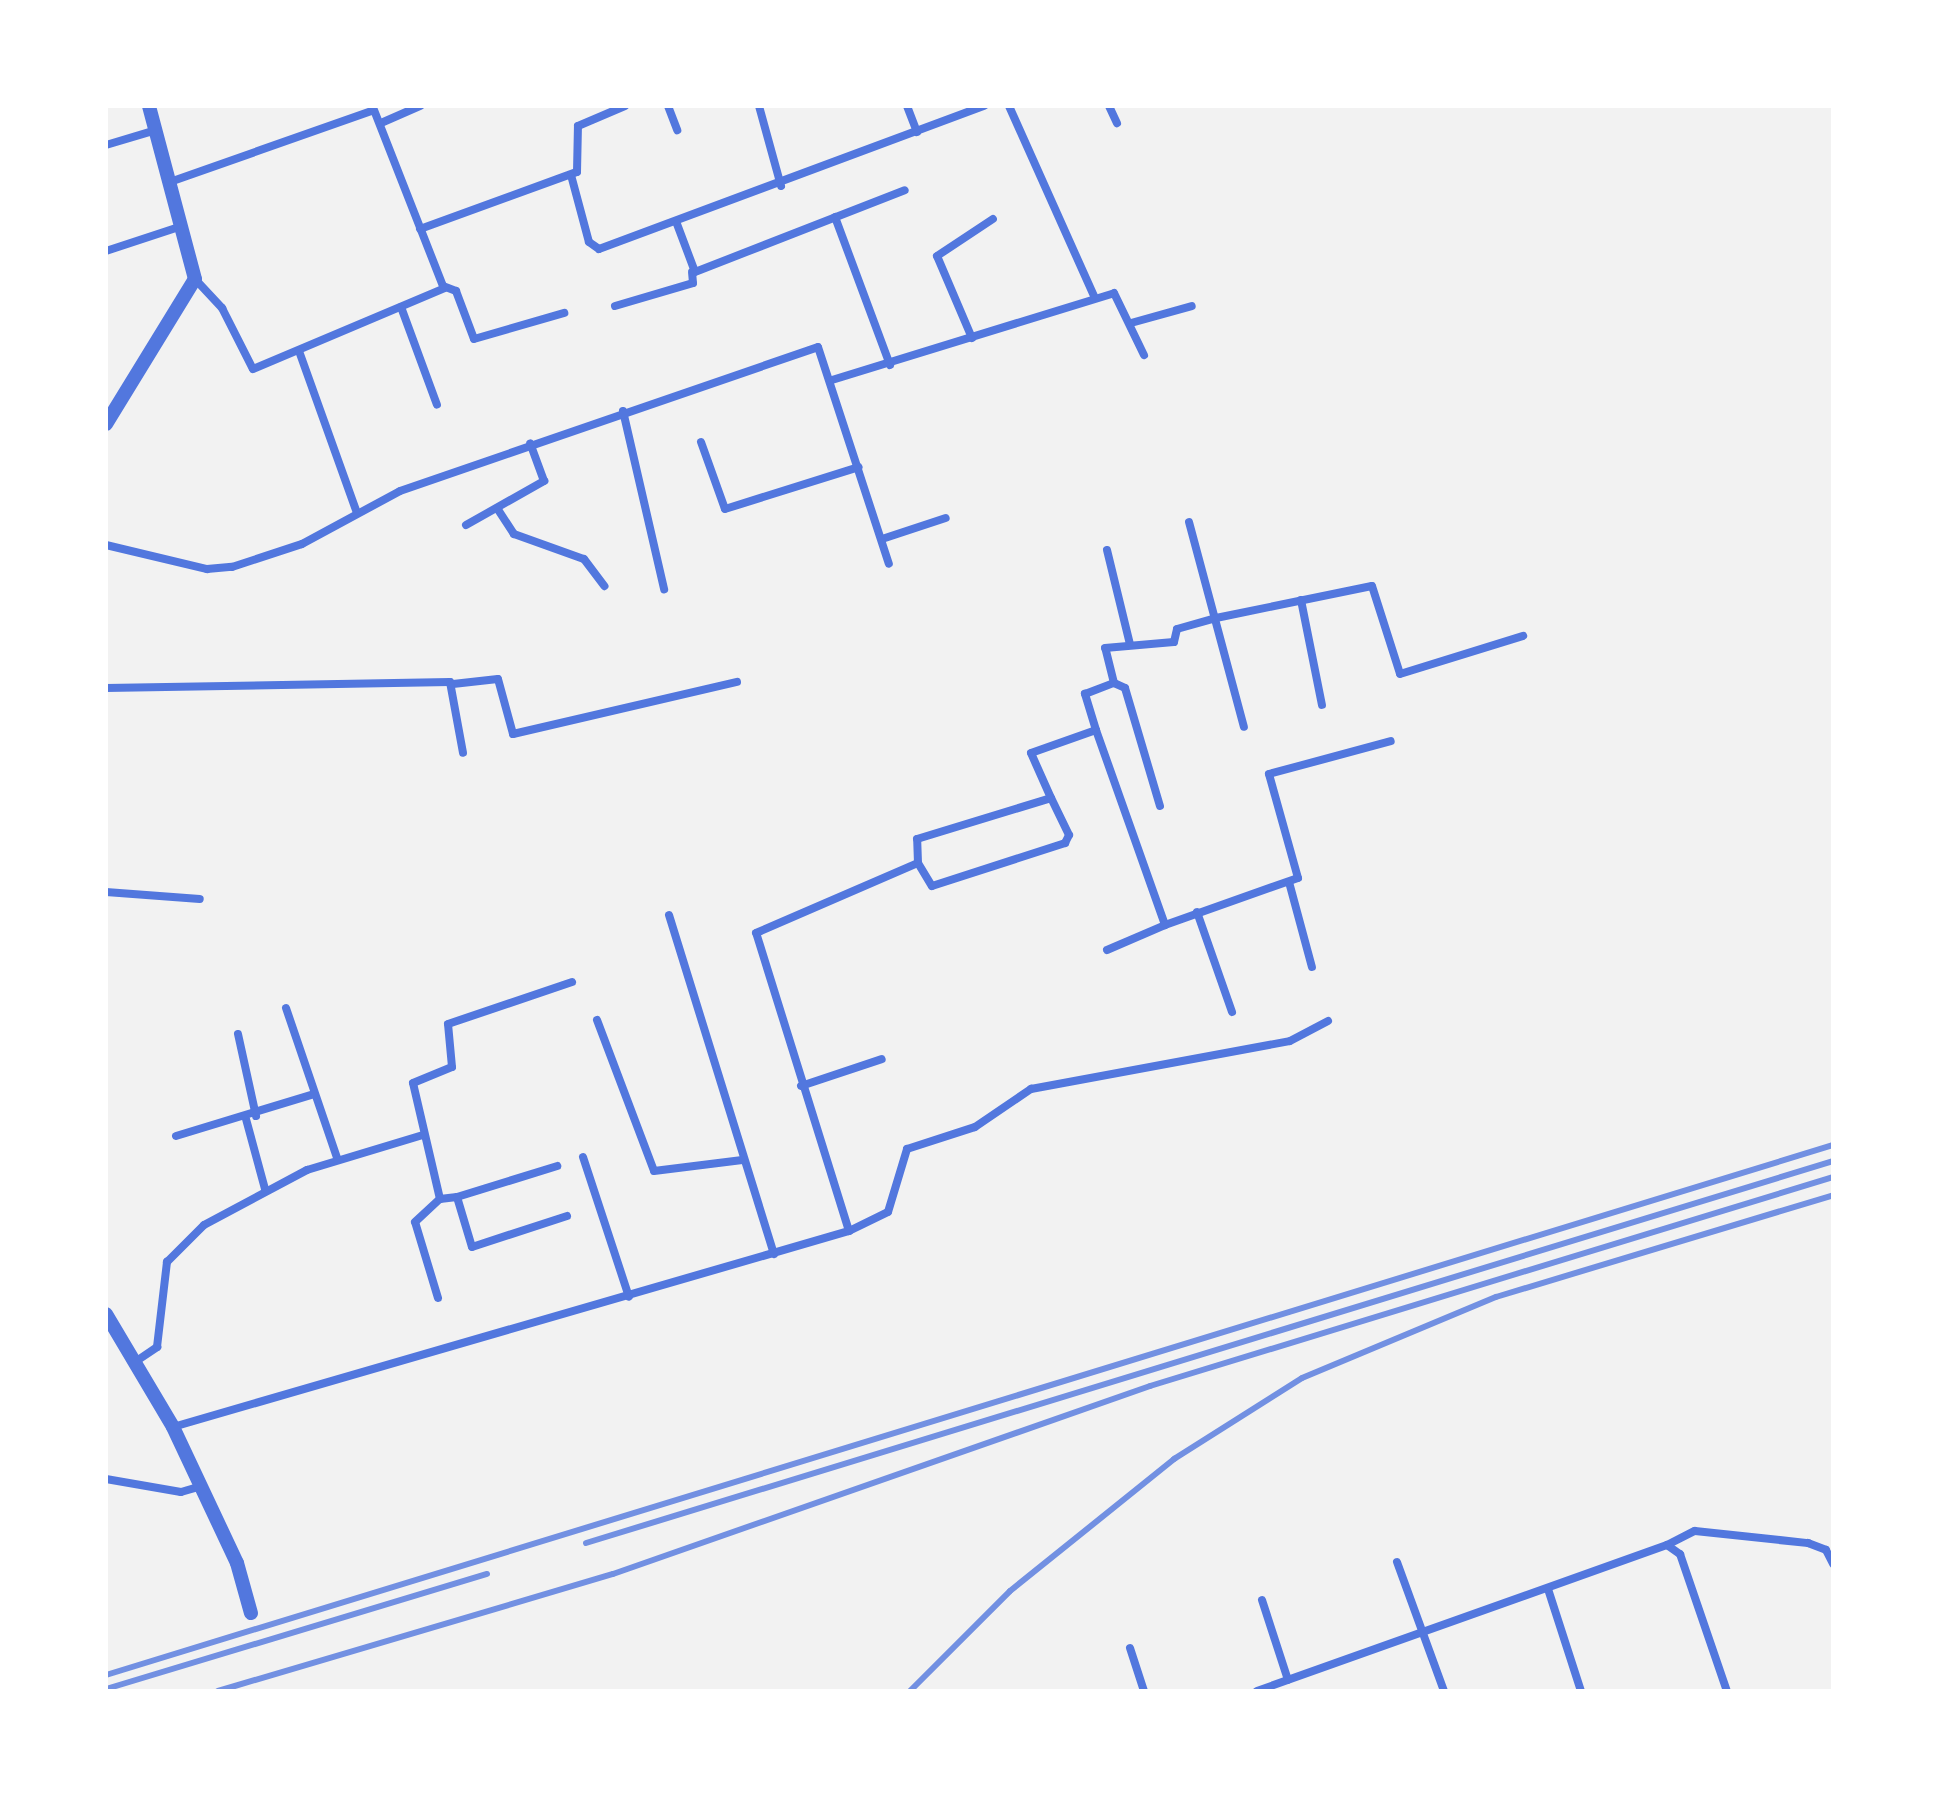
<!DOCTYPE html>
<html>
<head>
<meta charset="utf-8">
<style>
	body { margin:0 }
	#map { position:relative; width:1939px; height:1797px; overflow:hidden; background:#f2f2f2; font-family:"Titillium Web",sans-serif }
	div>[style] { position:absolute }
	.minor>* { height:8px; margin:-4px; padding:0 4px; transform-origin:4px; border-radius:4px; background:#5277de }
	.tertiary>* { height:14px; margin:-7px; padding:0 7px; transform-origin:7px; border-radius:7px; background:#5277de }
	.rail>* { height:6px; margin:-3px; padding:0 3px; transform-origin:3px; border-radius:3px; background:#7290e2 }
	span { translate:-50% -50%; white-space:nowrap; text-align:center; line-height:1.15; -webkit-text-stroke:6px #fff; paint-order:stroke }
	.frame { position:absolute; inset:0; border:108px solid #fff; pointer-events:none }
</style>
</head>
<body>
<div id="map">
	<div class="minor">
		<div style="left:668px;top:106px;width:26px;rotate:69deg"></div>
		<div style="left:759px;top:106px;width:83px;rotate:74.6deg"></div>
		<div style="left:907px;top:106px;width:28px;rotate:69deg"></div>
		<div style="left:1009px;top:106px;width:210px;rotate:65.9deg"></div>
		<div style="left:1109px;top:106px;width:19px;rotate:65deg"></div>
		<div style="left:381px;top:123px;width:43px;rotate:-23.6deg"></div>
		<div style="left:106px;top:145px;width:52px;rotate:-16.7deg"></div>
		<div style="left:571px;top:175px;width:69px;rotate:75deg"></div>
		<div style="left:589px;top:242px;width:12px;rotate:35deg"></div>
		<div style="left:599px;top:249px;width:411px;rotate:-20.4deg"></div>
		<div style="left:167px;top:183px;width:219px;rotate:-19.4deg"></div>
		<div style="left:374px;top:110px;width:189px;rotate:68.6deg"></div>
		<div style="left:443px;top:286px;width:14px;rotate:21deg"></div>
		<div style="left:456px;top:291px;width:51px;rotate:69.4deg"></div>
		<div style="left:474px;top:339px;width:94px;rotate:-16.1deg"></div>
		<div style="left:835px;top:217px;width:158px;rotate:69.6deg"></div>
		<div style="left:677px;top:224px;width:51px;rotate:69.4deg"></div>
		<div style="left:695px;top:272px;width:225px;rotate:-21.3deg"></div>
		<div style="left:420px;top:229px;width:167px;rotate:-20deg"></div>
		<div style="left:577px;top:172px;width:46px;rotate:-88.8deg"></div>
		<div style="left:578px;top:126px;width:51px;rotate:-23.1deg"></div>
		<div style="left:106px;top:251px;width:80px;rotate:-18.2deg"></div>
		<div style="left:195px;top:279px;width:40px;rotate:47deg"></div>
		<div style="left:222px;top:308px;width:68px;rotate:63.1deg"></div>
		<div style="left:253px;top:369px;width:208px;rotate:-22.9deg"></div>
		<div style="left:615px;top:306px;width:81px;rotate:-16.4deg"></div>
		<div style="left:693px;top:283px;width:11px;rotate:-95deg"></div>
		<div style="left:401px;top:307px;width:104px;rotate:69.8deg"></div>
		<div style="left:1131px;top:323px;width:63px;rotate:-15.6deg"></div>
		<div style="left:972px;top:338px;width:89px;rotate:-113.1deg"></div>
		<div style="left:937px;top:256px;width:67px;rotate:-33.5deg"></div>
		<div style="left:299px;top:351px;width:172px;rotate:70.3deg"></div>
		<div style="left:832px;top:380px;width:295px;rotate:-17.1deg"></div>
		<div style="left:1114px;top:293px;width:69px;rotate:64.2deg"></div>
		<div style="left:623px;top:411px;width:183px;rotate:77deg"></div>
		<div style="left:701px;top:442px;width:71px;rotate:70.3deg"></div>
		<div style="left:725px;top:509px;width:140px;rotate:-17.4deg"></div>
		<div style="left:497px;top:508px;width:31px;rotate:57deg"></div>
		<div style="left:514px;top:534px;width:74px;rotate:19.7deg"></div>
		<div style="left:584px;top:559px;width:34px;rotate:53deg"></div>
		<div style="left:1189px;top:522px;width:212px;rotate:75deg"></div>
		<div style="left:466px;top:525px;width:90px;rotate:-29.4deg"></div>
		<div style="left:544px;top:481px;width:40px;rotate:-110.2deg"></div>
		<div style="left:882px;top:539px;width:67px;rotate:-18.2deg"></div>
		<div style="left:106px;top:545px;width:104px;rotate:13.4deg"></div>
		<div style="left:207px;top:569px;width:25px;rotate:-5deg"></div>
		<div style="left:232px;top:567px;width:74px;rotate:-18.2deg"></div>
		<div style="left:302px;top:544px;width:111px;rotate:-28.4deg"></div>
		<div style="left:400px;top:491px;width:442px;rotate:-19deg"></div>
		<div style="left:818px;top:347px;width:228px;rotate:71.9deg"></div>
		<div style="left:1107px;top:550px;width:97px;rotate:76.3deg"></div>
		<div style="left:1301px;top:600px;width:107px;rotate:78.7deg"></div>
		<div style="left:1114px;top:683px;width:12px;rotate:24deg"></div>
		<div style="left:1125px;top:688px;width:123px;rotate:73.5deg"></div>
		<div style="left:453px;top:684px;width:45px;rotate:-6.3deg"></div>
		<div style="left:498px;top:679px;width:57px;rotate:74.7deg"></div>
		<div style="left:513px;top:734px;width:230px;rotate:-13.1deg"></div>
		<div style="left:106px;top:688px;width:344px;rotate:-1deg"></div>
		<div style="left:450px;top:682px;width:72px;rotate:79.6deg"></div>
		<div style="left:1096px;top:730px;width:38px;rotate:-107deg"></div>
		<div style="left:1085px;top:694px;width:31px;rotate:-21deg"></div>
		<div style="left:1114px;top:683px;width:36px;rotate:-104deg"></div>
		<div style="left:1105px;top:648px;width:69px;rotate:-5deg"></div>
		<div style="left:1174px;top:642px;width:13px;rotate:-77deg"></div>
		<div style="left:1177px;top:629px;width:41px;rotate:-15.8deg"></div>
		<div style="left:1216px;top:618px;width:159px;rotate:-11.6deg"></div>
		<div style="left:1372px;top:586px;width:92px;rotate:72.3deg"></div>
		<div style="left:1400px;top:674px;width:129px;rotate:-17.2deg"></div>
		<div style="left:918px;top:863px;width:24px;rotate:-92deg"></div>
		<div style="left:917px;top:839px;width:140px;rotate:-17deg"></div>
		<div style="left:1051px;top:798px;width:49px;rotate:-114deg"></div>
		<div style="left:1031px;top:753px;width:69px;rotate:-19.5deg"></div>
		<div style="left:1096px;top:730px;width:207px;rotate:70.5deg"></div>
		<div style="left:1165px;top:925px;width:141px;rotate:-19.5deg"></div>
		<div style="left:1298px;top:878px;width:108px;rotate:-105.6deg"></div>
		<div style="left:1269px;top:774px;width:126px;rotate:-15.1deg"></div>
		<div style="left:1289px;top:882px;width:88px;rotate:74.9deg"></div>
		<div style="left:106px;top:892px;width:94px;rotate:4.3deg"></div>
		<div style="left:1197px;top:912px;width:106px;rotate:70.7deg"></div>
		<div style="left:669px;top:915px;width:355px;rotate:72.8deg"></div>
		<div style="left:1107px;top:950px;width:63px;rotate:-23.3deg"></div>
		<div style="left:286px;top:1008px;width:158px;rotate:71.2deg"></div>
		<div style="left:597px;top:1020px;width:161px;rotate:69.3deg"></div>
		<div style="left:654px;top:1171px;width:89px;rotate:-7.1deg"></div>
		<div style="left:238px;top:1034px;width:84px;rotate:77.6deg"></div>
		<div style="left:801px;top:1086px;width:85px;rotate:-18.4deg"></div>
		<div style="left:246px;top:1119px;width:73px;rotate:74.8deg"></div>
		<div style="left:176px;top:1136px;width:144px;rotate:-16.9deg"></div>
		<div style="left:583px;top:1157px;width:147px;rotate:71.8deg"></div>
		<div style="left:457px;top:1197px;width:105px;rotate:-17.2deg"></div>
		<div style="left:440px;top:1199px;width:17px;rotate:-7deg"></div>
		<div style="left:457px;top:1197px;width:52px;rotate:73.3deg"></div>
		<div style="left:472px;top:1247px;width:100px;rotate:-18.1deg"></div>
		<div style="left:849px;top:1231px;width:312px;rotate:-107.3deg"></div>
		<div style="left:756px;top:933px;width:176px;rotate:-23.4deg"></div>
		<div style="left:918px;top:863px;width:27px;rotate:59deg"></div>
		<div style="left:932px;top:886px;width:140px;rotate:-17.9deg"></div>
		<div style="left:1065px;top:843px;width:9px;rotate:-63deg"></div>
		<div style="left:1069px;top:835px;width:41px;rotate:-115.9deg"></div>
		<div style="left:438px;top:1298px;width:79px;rotate:-106.8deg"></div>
		<div style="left:415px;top:1222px;width:34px;rotate:-43deg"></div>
		<div style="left:440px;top:1199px;width:119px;rotate:-103.1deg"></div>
		<div style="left:413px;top:1083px;width:42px;rotate:-22.3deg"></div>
		<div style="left:452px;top:1067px;width:43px;rotate:-95.3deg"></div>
		<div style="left:448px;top:1024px;width:131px;rotate:-18.7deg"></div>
		<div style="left:135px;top:1362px;width:27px;rotate:-34deg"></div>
		<div style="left:157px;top:1347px;width:86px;rotate:-83.3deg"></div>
		<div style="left:167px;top:1262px;width:52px;rotate:-45deg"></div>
		<div style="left:204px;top:1225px;width:117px;rotate:-28.1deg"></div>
		<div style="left:307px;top:1170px;width:121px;rotate:-16.8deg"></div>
		<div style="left:173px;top:1427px;width:704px;rotate:-16.17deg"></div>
		<div style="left:849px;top:1231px;width:43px;rotate:-26deg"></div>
		<div style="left:888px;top:1212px;width:66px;rotate:-73.2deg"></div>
		<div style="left:907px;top:1149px;width:71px;rotate:-17.9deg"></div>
		<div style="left:975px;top:1127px;width:68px;rotate:-34.2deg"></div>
		<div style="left:1031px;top:1089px;width:263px;rotate:-10.5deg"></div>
		<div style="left:1290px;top:1041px;width:43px;rotate:-27.8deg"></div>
		<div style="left:106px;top:1479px;width:76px;rotate:9.8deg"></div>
		<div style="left:181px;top:1492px;width:22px;rotate:-16deg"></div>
		<div style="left:1667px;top:1545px;width:31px;rotate:-27deg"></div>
		<div style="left:1695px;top:1531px;width:114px;rotate:6.1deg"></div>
		<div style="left:1808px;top:1543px;width:19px;rotate:21deg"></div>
		<div style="left:1826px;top:1550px;width:16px;rotate:63deg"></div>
		<div style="left:1397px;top:1562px;width:137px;rotate:70deg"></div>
		<div style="left:1548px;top:1589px;width:107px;rotate:72.1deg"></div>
		<div style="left:1262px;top:1600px;width:84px;rotate:72deg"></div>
		<div style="left:1130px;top:1648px;width:45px;rotate:72deg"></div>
		<div style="left:1257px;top:1691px;width:435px;rotate:-19.6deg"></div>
		<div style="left:1667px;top:1545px;width:16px;rotate:35deg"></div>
		<div style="left:1680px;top:1554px;width:145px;rotate:71.1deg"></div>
	</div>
	<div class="tertiary">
		<div style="left:106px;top:424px;width:170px;rotate:-58.5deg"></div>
		<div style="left:195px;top:279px;width:179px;rotate:-104.9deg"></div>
		<div style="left:106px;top:1314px;width:131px;rotate:59.3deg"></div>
		<div style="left:173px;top:1427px;width:150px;rotate:64.8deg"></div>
		<div style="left:237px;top:1563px;width:52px;rotate:74.4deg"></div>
	</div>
	<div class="rail">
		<div style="left:586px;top:1543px;width:1304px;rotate:-17.03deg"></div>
		<div style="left:106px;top:1675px;width:1806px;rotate:-17.06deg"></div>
		<div style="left:106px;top:1689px;width:398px;rotate:-16.8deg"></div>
		<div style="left:218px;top:1691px;width:412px;rotate:-16.5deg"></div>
		<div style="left:613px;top:1574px;width:569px;rotate:-19.29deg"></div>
		<div style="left:1150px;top:1386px;width:714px;rotate:-17.01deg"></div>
		<div style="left:910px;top:1691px;width:141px;rotate:-45deg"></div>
		<div style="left:1010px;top:1591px;width:211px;rotate:-38.8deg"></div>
		<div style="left:1174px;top:1459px;width:151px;rotate:-32.3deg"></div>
		<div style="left:1302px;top:1378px;width:210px;rotate:-22.7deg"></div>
		<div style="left:1496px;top:1297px;width:352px;rotate:-16.8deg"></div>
	</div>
	<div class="frame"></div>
</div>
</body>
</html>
